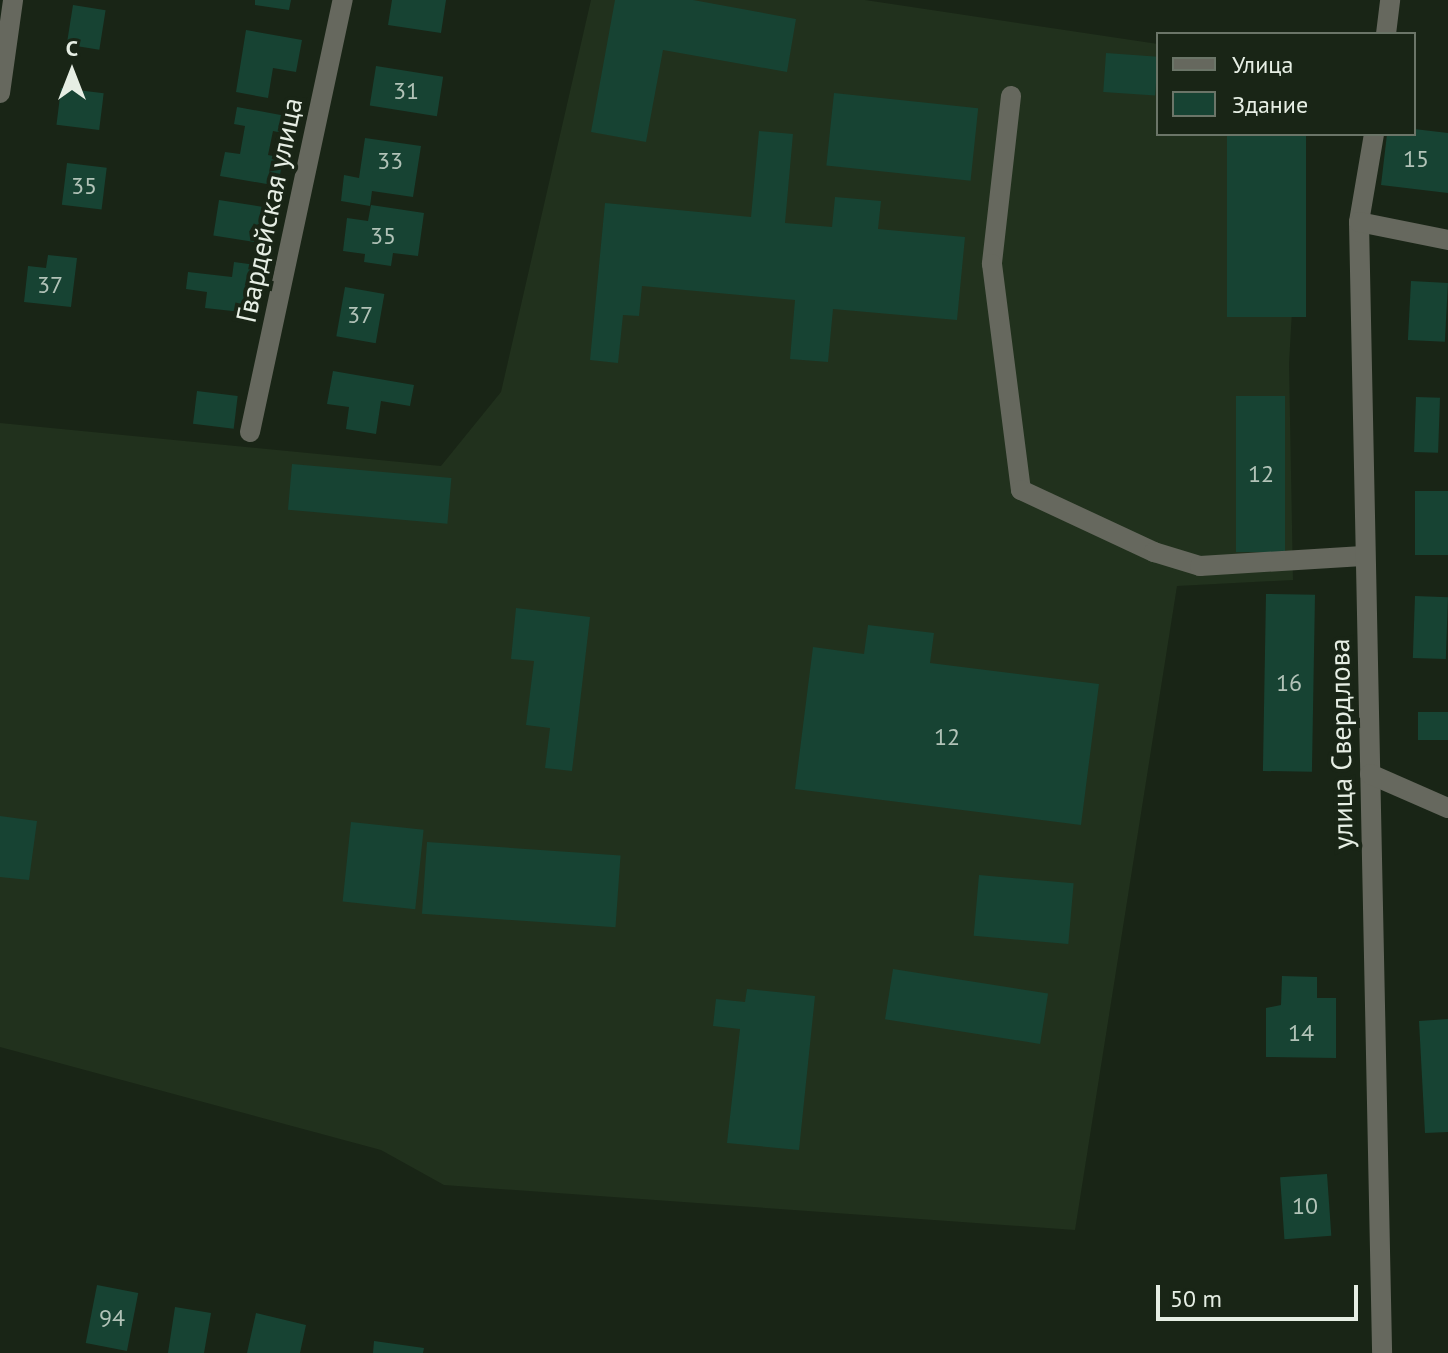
<!DOCTYPE html>
<html>
<head>
<meta charset="utf-8">
<style>
	body { margin:0 }
	#map { position:relative; width:1448px; height:1353px; overflow:hidden; background:#192516; font-family:"PT Sans",sans-serif }
	div>[style] { position:absolute }
	.built>* { inset:0; background:#21311d }
	.building>* { inset:0; background:#174333; transform-origin:0 0 }
	.minor>* { height:20px; margin:-10px; padding:0 10px; transform-origin:10px; border-radius:10px; background:#66685e }
	span { translate:-50% -50%; white-space:nowrap; text-align:center; line-height:1.15; -webkit-text-stroke:8px #192516; paint-order:stroke }
	.number-label { font-size:24px; color:#b2c3b8 }
	.number-label span { -webkit-text-stroke-width:0 }
	.street-label { font-size:28px; color:#e6eee4 }
	.legend { position:absolute; left:1156px; top:32px; width:260px; height:104px; box-sizing:border-box; background:#192516; border:2px solid #6b7568; margin:0; padding:10px 14px; list-style:none; font-size:24px; color:#e6eee4 }
	.legend li { display:flex; align-items:center; gap:16px; height:40px }
	.legend b { width:40px; border:2px solid #6b7568 }
	.north { position:absolute; left:32px; top:32px; width:80px; height:80px; -webkit-text-stroke:6px #192516; paint-order:stroke; rotate:0deg; font-size:22px; font-weight:700; line-height:32px; text-align:center; color:#e6eee4 }
	.north::after { content:''; display:block; margin:auto; width:28px; height:36px; background:#e6eee4; clip-path:polygon(50% 0,100% 100%,50% 72%,0 100%) }
	.scale { position:absolute; left:1156px; top:1285px; width:202px; height:36px; box-sizing:border-box; border:4px solid #e6eee4; border-top:0; padding-left:10px; font-size:24px; line-height:28px; white-space:nowrap; color:#e6eee4; -webkit-text-stroke:6px #192516; paint-order:stroke }
</style>
</head>
<body>
<div id="map">
	<div class="built">
		<div style="clip-path:polygon(591px 0,865px 0,1158px 44px,1158px 134px,1302px 134px,1289px 364px,1293px 580px,1177px 586px,1075px 1230px,444px 1185px,381px 1150px,0 1047px,0 423px,441px 466px,501px 392px)"></div>
	</div>
	<div class="building">
		<div style="clip-path:polygon(255px 0,291px 0,289px 10px,255px 5px)"></div>
		<div style="clip-path:polygon(392px 0,446px 0,441px 33px,388px 25px)"></div>
		<div style="clip-path:polygon(615px 0,693px 0,796px 19px,787px 72px,663px 50px,646px 142px,591px 132px)"></div>
		<div style="left:73px;top:5px;width:33px;height:40px;rotate:9deg"></div>
		<div style="clip-path:polygon(246px 30px,302px 40px,296px 72px,273px 68px,268px 98px,236px 92px)"></div>
		<div style="left:1106px;top:53px;width:52px;height:39px;rotate:4deg"></div>
		<div style="left:376px;top:66px;width:68px;height:40px;rotate:9deg"></div>
		<div style="left:61px;top:88px;width:43px;height:37px;rotate:7deg"></div>
		<div style="left:834px;top:93px;width:145px;height:73px;rotate:6deg"></div>
		<div style="clip-path:polygon(237px 107px,286px 116px,283px 133px,273px 131px,268px 155px,283px 158px,278px 186px,220px 176px,225px 152px,240px 154px,245px 126px,234px 124px)"></div>
		<div style="clip-path:polygon(1414px 129px,1448px 133px,1448px 193px,1381px 185px,1387px 134px,1414px 134px)"></div>
		<div style="clip-path:polygon(759px 131px,793px 134px,785px 223px,832px 227px,835px 197px,881px 201px,878px 229px,965px 237px,957px 320px,833px 309px,828px 362px,790px 359px,795px 300px,642px 286px,639px 316px,623px 315px,618px 363px,590px 360px,605px 203px,751px 217px)"></div>
		<div style="left:1227px;top:134px;width:79px;height:183px"></div>
		<div style="clip-path:polygon(365px 138px,421px 146px,413px 197px,372px 191px,370px 206px,341px 201px,344px 175px,359px 178px)"></div>
		<div style="left:67px;top:163px;width:40px;height:42px;rotate:7deg"></div>
		<div style="left:219px;top:200px;width:45px;height:36px;rotate:9deg"></div>
		<div style="clip-path:polygon(371px 205px,424px 213px,418px 256px,393px 253px,391px 266px,364px 262px,365px 254px,343px 251px,347px 218px,368px 221px)"></div>
		<div style="clip-path:polygon(48px 255px,77px 258px,71px 307px,24px 302px,28px 266px,46px 268px)"></div>
		<div style="clip-path:polygon(234px 262px,256px 265px,251px 313px,205px 308px,207px 292px,186px 289px,188px 272px,232px 277px)"></div>
		<div style="left:1411px;top:281px;width:37px;height:59px;rotate:3deg"></div>
		<div style="left:345px;top:287px;width:40px;height:50px;rotate:10deg"></div>
		<div style="clip-path:polygon(333px 371px,414px 385px,410px 406px,381px 401px,376px 434px,346px 429px,349px 407px,327px 404px)"></div>
		<div style="left:197px;top:391px;width:41px;height:33px;rotate:7deg"></div>
		<div style="left:1285px;top:396px;width:156px;height:49px;rotate:90deg"></div>
		<div style="left:1416px;top:397px;width:24px;height:55px;rotate:2deg"></div>
		<div style="left:292px;top:464px;width:160px;height:46px;rotate:5deg"></div>
		<div style="left:1415px;top:491px;width:33px;height:64px"></div>
		<div style="left:1266px;top:594px;width:49px;height:177px;rotate:1deg"></div>
		<div style="left:1415px;top:596px;width:33px;height:62px;rotate:2deg"></div>
		<div style="clip-path:polygon(516px 608px,590px 617px,572px 771px,545px 768px,550px 728px,526px 725px,534px 661px,511px 659px)"></div>
		<div style="clip-path:polygon(868px 625px,934px 633px,930px 663px,1099px 684px,1081px 825px,795px 789px,813px 647px,864px 654px)"></div>
		<div style="left:1418px;top:712px;width:30px;height:28px"></div>
		<div style="clip-path:polygon(0 816px,37px 821px,29px 880px,0 877px)"></div>
		<div style="left:351px;top:822px;width:73px;height:80px;rotate:6deg"></div>
		<div style="left:427px;top:842px;width:194px;height:72px;rotate:4deg"></div>
		<div style="left:979px;top:875px;width:95px;height:61px;rotate:5deg"></div>
		<div style="left:893px;top:969px;width:157px;height:51px;rotate:9deg"></div>
		<div style="clip-path:polygon(1282px 976px,1317px 977px,1317px 998px,1336px 998px,1336px 1058px,1266px 1057px,1266px 1008px,1281px 1005px)"></div>
		<div style="clip-path:polygon(747px 989px,815px 996px,799px 1150px,727px 1143px,740px 1029px,713px 1026px,716px 999px,745px 1002px)"></div>
		<div style="clip-path:polygon(1448px 1019px,1448px 1132px,1425px 1133px,1419px 1021px)"></div>
		<div style="left:1327px;top:1174px;width:62px;height:47px;rotate:86deg"></div>
		<div style="left:97px;top:1285px;width:42px;height:59px;rotate:11deg"></div>
		<div style="clip-path:polygon(175px 1307px,211px 1313px,204px 1353px,168px 1353px)"></div>
		<div style="clip-path:polygon(256px 1313px,306px 1325px,300px 1353px,247px 1353px)"></div>
		<div style="clip-path:polygon(374px 1341px,424px 1348px,423px 1353px,373px 1353px)"></div>
	</div>
	<div class="minor">
		<div style="left:1386px;top:34px;width:34px;rotate:-83deg"></div>
		<div style="left:0;top:93px;width:94px;rotate:-82deg"></div>
		<div style="left:1011px;top:96px;width:169px;rotate:96.5deg"></div>
		<div style="left:992px;top:264px;width:228px;rotate:82.7deg"></div>
		<div style="left:1021px;top:490px;width:147px;rotate:25deg"></div>
		<div style="left:1154px;top:552px;width:48px;rotate:16.9deg"></div>
		<div style="left:1200px;top:566px;width:163px;rotate:-3.5deg"></div>
		<div style="left:1374px;top:134px;width:89px;rotate:99.7deg"></div>
		<div style="left:1359px;top:222px;width:1131px;rotate:88.83deg"></div>
		<div style="left:1359px;top:222px;width:91px;rotate:11.4deg"></div>
		<div style="left:250px;top:432px;width:442px;rotate:-77.9deg"></div>
		<div style="left:1370px;top:774px;width:85px;rotate:23.6deg"></div>
	</div>
	<div class="number-label">
		<span style="left:406px;top:91px">31</span>
		<span style="left:1416px;top:159px">15</span>
		<span style="left:390px;top:161px">33</span>
		<span style="left:84px;top:186px">35</span>
		<span style="left:383px;top:236px">35</span>
		<span style="left:50px;top:285px">37</span>
		<span style="left:360px;top:315px">37</span>
		<span style="left:1261px;top:474px">12</span>
		<span style="left:1289px;top:683px">16</span>
		<span style="left:947px;top:737px">12</span>
		<span style="left:1301px;top:1033px">14</span>
		<span style="left:1305px;top:1206px">10</span>
		<span style="left:112px;top:1318px">94</span>
	</div>
	<div class="street-label">
		<span style="left:269px;top:210px;rotate:-78deg">Гвардейская улица</span>
		<span style="left:1341px;top:744px;rotate:-91deg">улица Свердлова</span>
	</div>
	<ul class="legend">
	<li><b style="height:10px;background:#66685e"></b>Улица</li>
	<li><b style="height:22px;background:#174333"></b>Здание</li>
	</ul>
	<div class="north">С</div>
	<div class="scale">50 m</div>
</div>
</body>
</html>
